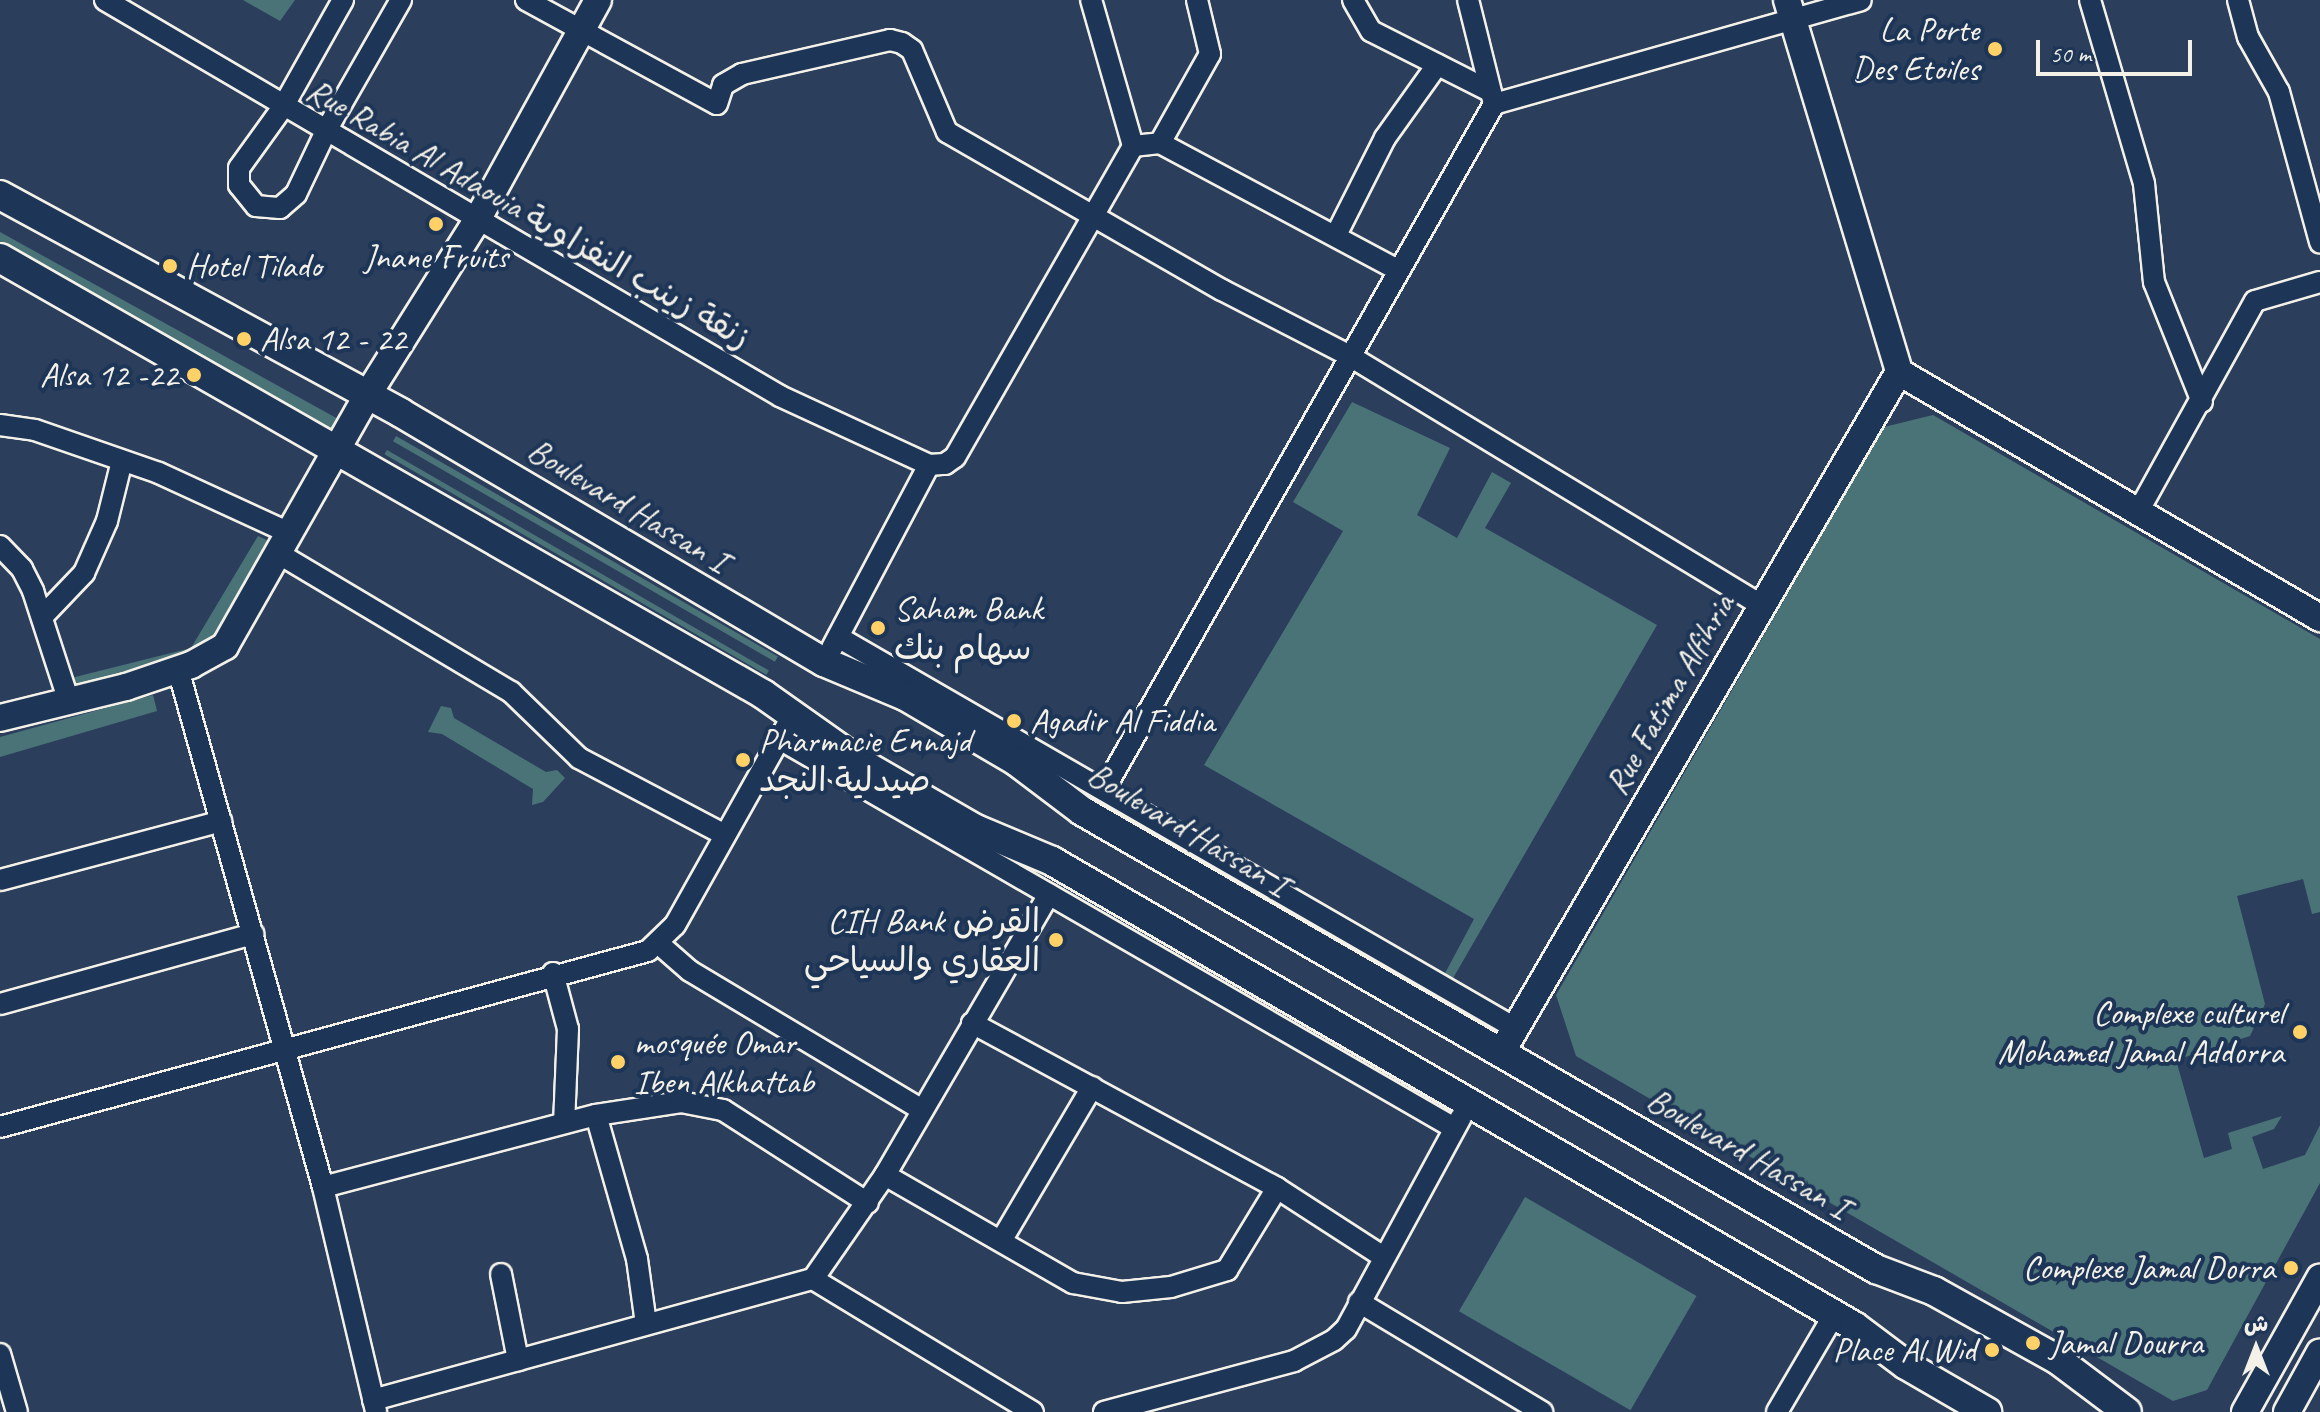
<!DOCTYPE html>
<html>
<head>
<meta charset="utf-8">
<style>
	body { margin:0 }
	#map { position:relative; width:2320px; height:1412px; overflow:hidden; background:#2b3e5c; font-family:Caveat,"Playpen Sans Arabic",sans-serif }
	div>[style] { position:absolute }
	.green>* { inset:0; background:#4a7378; transform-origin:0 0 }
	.roads { filter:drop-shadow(2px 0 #f4f1e8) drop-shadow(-2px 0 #f4f1e8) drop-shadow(0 2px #f4f1e8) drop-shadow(0 -2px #f4f1e8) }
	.minor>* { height:20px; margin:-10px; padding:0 10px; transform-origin:10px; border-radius:10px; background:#1d3557 }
	.tertiary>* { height:26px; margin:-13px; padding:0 13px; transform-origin:13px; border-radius:13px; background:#1d3557 }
	.secondary>* { height:28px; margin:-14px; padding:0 14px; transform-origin:14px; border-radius:14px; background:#1d3557 }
	.dots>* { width:22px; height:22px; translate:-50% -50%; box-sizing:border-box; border:4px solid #1d3557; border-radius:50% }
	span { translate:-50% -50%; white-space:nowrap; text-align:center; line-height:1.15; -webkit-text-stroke:8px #1d3557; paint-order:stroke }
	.poi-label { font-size:34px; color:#f4f1e8 }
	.right { translate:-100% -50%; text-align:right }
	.left { translate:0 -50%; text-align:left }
	.street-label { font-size:34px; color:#f4f1e8 }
	.north { position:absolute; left:2216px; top:1308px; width:80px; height:80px; -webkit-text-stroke:6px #1d3557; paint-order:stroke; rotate:0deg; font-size:22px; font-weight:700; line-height:32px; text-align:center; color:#f4f1e8 }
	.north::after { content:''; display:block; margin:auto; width:28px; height:36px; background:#f4f1e8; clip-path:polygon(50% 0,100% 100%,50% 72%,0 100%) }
	.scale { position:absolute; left:2036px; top:40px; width:156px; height:36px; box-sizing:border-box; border:4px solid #f4f1e8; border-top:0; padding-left:10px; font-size:24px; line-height:28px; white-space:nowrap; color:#f4f1e8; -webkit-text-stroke:6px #1d3557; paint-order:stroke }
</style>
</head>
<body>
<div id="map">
	<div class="green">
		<div style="clip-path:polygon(243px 0,295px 0,280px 21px)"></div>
		<div style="clip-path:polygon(0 232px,340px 420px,331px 440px,0 253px)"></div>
		<div style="clip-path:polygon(1352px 402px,1450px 448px,1417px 515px,1457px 538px,1492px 472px,1511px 483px,1485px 528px,1657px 625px,1452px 980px,1443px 977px,1474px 919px,1204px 765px,1343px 531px,1293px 502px)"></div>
		<div style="clip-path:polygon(1933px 415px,2320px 639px,2320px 912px,2312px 914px,2303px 879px,2237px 896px,2265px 1004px,2250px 1036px,2176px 1060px,2204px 1158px,2232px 1149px,2228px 1133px,2282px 1116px,2274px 1129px,2252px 1137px,2263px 1169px,2305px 1155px,2320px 1125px,2320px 1183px,2207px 1390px,2173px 1401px,1576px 1056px,1556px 995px,1884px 427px)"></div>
		<div style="left:396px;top:436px;width:441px;height:6px;rotate:30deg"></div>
		<div style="left:387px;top:450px;width:441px;height:5px;rotate:30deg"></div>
		<div style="clip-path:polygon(258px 536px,271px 542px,204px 664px,71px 697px,71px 678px,191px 648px)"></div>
		<div style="clip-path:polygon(153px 695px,157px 711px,0 757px,0 737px)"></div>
		<div style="clip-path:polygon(441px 706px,451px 708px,454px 718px,546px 772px,557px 770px,565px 778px,543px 802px,532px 805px,533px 789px,442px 734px,428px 732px)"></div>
		<div style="left:1525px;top:1197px;width:198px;height:132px;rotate:30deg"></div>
	</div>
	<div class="roads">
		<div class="minor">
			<div style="left:105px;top:0;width:783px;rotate:30.4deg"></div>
			<div style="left:780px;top:396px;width:164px;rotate:24.8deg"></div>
			<div style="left:343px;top:0;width:123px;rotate:119.3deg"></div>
			<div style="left:283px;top:107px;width:75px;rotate:125.8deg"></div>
			<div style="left:239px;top:168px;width:17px;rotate:90deg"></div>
			<div style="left:239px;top:185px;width:27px;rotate:51deg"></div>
			<div style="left:256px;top:206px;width:24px;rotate:5deg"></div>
			<div style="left:280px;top:208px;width:21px;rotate:-41deg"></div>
			<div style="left:296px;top:194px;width:72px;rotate:-64.5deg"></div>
			<div style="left:327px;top:129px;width:149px;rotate:-60.2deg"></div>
			<div style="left:526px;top:0;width:217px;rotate:28.6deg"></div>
			<div style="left:717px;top:104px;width:20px;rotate:-72deg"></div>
			<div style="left:723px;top:85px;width:22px;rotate:-30deg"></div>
			<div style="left:742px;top:74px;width:152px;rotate:-12.9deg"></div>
			<div style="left:890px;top:40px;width:12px;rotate:14deg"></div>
			<div style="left:902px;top:43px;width:12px;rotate:35deg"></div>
			<div style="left:912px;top:50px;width:89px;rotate:66.9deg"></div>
			<div style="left:947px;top:132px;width:317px;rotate:29.9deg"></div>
			<div style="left:1222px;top:290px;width:142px;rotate:27.3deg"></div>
			<div style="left:1348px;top:355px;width:484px;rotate:31.2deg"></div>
			<div style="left:1353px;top:0;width:36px;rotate:60deg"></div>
			<div style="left:1371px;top:31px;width:131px;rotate:26.8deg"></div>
			<div style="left:2090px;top:0;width:192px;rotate:73.6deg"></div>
			<div style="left:2144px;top:184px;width:99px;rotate:84.2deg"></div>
			<div style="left:2154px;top:282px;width:129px;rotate:68.2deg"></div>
			<div style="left:2238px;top:0;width:38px;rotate:75deg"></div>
			<div style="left:2248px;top:37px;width:63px;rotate:60.6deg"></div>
			<div style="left:2279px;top:92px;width:156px;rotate:74.7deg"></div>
			<div style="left:1494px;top:104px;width:381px;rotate:-15.8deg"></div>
			<div style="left:1160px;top:143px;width:102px;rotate:-60.7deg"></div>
			<div style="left:1210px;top:54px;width:56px;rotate:-103.5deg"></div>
			<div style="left:1133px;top:146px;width:27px;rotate:-6deg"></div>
			<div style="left:1160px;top:143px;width:268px;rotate:28.1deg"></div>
			<div style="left:1336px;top:235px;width:109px;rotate:-63.2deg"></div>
			<div style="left:1385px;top:138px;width:90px;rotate:-54.5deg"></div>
			<div style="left:0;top:425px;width:35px;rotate:8deg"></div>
			<div style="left:35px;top:430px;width:131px;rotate:19.1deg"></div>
			<div style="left:159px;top:473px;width:141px;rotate:24.7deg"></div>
			<div style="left:2138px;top:512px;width:241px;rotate:-61deg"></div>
			<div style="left:2255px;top:301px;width:68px;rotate:-16.3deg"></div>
			<div style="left:0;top:546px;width:32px;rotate:46deg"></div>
			<div style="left:22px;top:569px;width:25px;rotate:63deg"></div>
			<div style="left:33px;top:591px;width:114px;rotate:72deg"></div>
			<div style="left:276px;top:552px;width:274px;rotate:30.8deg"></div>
			<div style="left:511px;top:692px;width:95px;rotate:44.1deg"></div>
			<div style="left:579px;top:758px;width:165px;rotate:27.8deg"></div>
			<div style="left:42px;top:617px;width:61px;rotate:-46.3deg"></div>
			<div style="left:84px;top:573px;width:57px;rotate:-66.1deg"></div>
			<div style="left:107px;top:521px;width:62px;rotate:-76deg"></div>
			<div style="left:838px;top:637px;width:782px;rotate:30.01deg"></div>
			<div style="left:832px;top:648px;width:207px;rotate:-62.1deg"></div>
			<div style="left:929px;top:465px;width:16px;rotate:-4deg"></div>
			<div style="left:945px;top:464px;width:12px;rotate:-35deg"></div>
			<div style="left:955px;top:457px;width:358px;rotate:-60.2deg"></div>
			<div style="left:1133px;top:146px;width:152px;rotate:-106deg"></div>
			<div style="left:178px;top:669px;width:538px;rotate:74.36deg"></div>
			<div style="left:323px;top:1187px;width:231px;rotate:76.7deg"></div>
			<div style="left:778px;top:738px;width:780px;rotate:29.98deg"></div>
			<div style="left:1105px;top:788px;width:787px;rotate:-60.37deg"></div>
			<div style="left:1494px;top:104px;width:107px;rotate:-104deg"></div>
			<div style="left:0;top:880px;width:229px;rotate:-14.9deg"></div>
			<div style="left:659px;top:944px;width:41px;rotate:41.1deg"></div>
			<div style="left:690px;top:971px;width:269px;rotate:30.9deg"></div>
			<div style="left:553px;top:973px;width:58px;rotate:75deg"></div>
			<div style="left:568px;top:1029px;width:94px;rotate:92.4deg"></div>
			<div style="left:0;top:1004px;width:263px;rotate:-15.5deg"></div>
			<div style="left:972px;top:1023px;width:347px;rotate:28.4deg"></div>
			<div style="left:1277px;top:1188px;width:125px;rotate:32.9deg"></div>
			<div style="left:596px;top:1115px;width:150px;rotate:74.1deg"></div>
			<div style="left:637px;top:1259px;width:66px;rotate:82.1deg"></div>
			<div style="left:0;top:1127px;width:671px;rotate:-15.2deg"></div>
			<div style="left:648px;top:951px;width:37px;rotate:-44deg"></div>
			<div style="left:675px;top:925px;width:243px;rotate:-60.7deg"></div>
			<div style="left:885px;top:1175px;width:217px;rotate:29.9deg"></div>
			<div style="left:1073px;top:1283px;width:50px;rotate:10.4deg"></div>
			<div style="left:1122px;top:1292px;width:49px;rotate:-5.8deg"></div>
			<div style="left:1171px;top:1287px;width:59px;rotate:-16.9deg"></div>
			<div style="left:1227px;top:1270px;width:96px;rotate:-58.6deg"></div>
			<div style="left:323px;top:1187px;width:282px;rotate:-14.8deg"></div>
			<div style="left:596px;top:1115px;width:86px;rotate:-8.7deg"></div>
			<div style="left:681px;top:1102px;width:43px;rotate:10.8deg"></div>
			<div style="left:723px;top:1110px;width:172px;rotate:32.7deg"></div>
			<div style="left:1001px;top:1241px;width:179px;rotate:-59.4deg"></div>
			<div style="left:501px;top:1274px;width:88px;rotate:78.8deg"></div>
			<div style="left:813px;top:1279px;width:257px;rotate:31.2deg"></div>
			<div style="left:1359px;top:1302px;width:214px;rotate:31deg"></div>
			<div style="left:0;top:1354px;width:60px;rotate:73.7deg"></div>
			<div style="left:373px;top:1400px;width:456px;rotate:-15.4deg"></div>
			<div style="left:813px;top:1279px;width:126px;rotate:-55.3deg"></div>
			<div style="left:885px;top:1175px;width:325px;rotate:-59.7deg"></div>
			<div style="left:1104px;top:1412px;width:197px;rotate:-15deg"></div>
			<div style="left:1294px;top:1361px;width:45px;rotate:-27.7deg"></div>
			<div style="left:1334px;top:1340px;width:16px;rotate:-43deg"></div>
			<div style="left:1346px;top:1329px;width:241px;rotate:-61.5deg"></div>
			<div style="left:1777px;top:1412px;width:113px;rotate:-59.6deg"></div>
		</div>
		<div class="tertiary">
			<div style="left:1787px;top:0;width:388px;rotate:73.2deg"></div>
			<div style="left:1899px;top:372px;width:488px;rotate:30.3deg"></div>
			<div style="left:0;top:718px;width:130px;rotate:-13.8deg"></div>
			<div style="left:126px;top:687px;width:69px;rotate:-18.7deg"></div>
			<div style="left:191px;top:665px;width:39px;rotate:-29deg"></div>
			<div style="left:225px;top:646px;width:290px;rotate:-60.4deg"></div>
			<div style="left:368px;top:394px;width:203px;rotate:-57.9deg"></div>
			<div style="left:476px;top:222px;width:253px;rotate:-61.2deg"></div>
			<div style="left:1501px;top:1053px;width:789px;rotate:-59.7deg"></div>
			<div style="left:2245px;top:1412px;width:154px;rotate:-60.8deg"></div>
			<div style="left:2287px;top:1412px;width:68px;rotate:-61.2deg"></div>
		</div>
		<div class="secondary">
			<div style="left:0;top:195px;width:456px;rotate:28.5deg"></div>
			<div style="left:401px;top:413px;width:491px;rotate:30.5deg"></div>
			<div style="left:824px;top:662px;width:88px;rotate:22.8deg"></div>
			<div style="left:905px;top:696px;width:129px;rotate:30.4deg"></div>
			<div style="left:1016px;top:761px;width:83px;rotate:37.1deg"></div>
			<div style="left:1082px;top:811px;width:917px;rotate:29.98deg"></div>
			<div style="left:1876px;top:1269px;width:62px;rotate:20.8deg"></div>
			<div style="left:1934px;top:1291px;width:142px;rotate:29.1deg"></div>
			<div style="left:2058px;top:1360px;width:86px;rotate:37deg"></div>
			<div style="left:0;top:258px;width:879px;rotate:29.74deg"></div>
			<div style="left:763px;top:694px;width:116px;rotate:35.2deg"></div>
			<div style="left:858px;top:761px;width:136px;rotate:30deg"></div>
			<div style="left:976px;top:829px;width:82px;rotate:22.8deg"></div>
			<div style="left:1052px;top:861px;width:927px;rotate:30.11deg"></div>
			<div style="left:1854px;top:1326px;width:65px;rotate:36.9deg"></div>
			<div style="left:1906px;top:1365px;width:94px;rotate:30.1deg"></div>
		</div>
	</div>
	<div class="dots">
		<div style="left:1995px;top:49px;background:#ffd166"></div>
		<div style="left:436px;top:224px;background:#ffd166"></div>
		<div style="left:170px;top:266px;background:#ffd166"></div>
		<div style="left:244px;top:339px;background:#ffd166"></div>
		<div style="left:194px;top:375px;background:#ffd166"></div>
		<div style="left:878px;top:628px;background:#ffd166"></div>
		<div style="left:1014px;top:721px;background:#ffd166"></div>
		<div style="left:743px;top:760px;background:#ffd166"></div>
		<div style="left:1056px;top:940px;background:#ffd166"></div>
		<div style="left:2300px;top:1032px;background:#ffd166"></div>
		<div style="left:618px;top:1062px;background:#ffd166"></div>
		<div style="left:2291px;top:1268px;background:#ffd166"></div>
		<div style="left:2033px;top:1343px;background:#ffd166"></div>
		<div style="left:1992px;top:1350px;background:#ffd166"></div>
	</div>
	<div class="poi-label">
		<span class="right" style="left:1979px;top:49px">La Porte<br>Des Etoiles</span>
		<span style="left:436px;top:257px">Jnane Fruits</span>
		<span class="left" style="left:186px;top:266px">Hotel Tilado</span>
		<span class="left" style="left:260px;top:339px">Alsa 12 - 22</span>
		<span class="right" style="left:178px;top:375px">Alsa 12 -22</span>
		<span class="left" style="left:894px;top:628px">Saham Bank<br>سهام بنك</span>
		<span class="left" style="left:1030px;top:721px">Agadir Al Fiddia</span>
		<span class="left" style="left:759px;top:760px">Pharmacie Ennajd<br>صيدلية النجد</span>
		<span class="right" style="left:1040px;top:940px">CIH Bank القرض<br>العقاري والسياحي</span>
		<span class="right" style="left:2284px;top:1032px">Complexe culturel<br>Mohamed Jamal Addorra</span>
		<span class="left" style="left:634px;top:1062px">mosquée Omar<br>Iben Alkhattab</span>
		<span class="right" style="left:2275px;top:1268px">Complexe Jamal Dorra</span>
		<span class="left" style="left:2049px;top:1343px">Jamal Dourra</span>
		<span class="right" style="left:1976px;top:1350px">Place Al Wid</span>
	</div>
	<div class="street-label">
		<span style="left:529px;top:213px;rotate:30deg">Rue Rabia Al Adaouia زنقة زينب النفزاوية</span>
		<span style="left:628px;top:505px;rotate:31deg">Boulevard Hassan I</span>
		<span style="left:1669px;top:694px;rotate:-60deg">Rue Fatima Alfihria</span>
		<span style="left:1188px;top:829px;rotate:31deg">Boulevard Hassan I</span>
		<span style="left:1748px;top:1153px;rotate:30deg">Boulevard Hassan I</span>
	</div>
	<div class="north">ش</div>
	<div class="scale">50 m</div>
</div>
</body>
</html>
